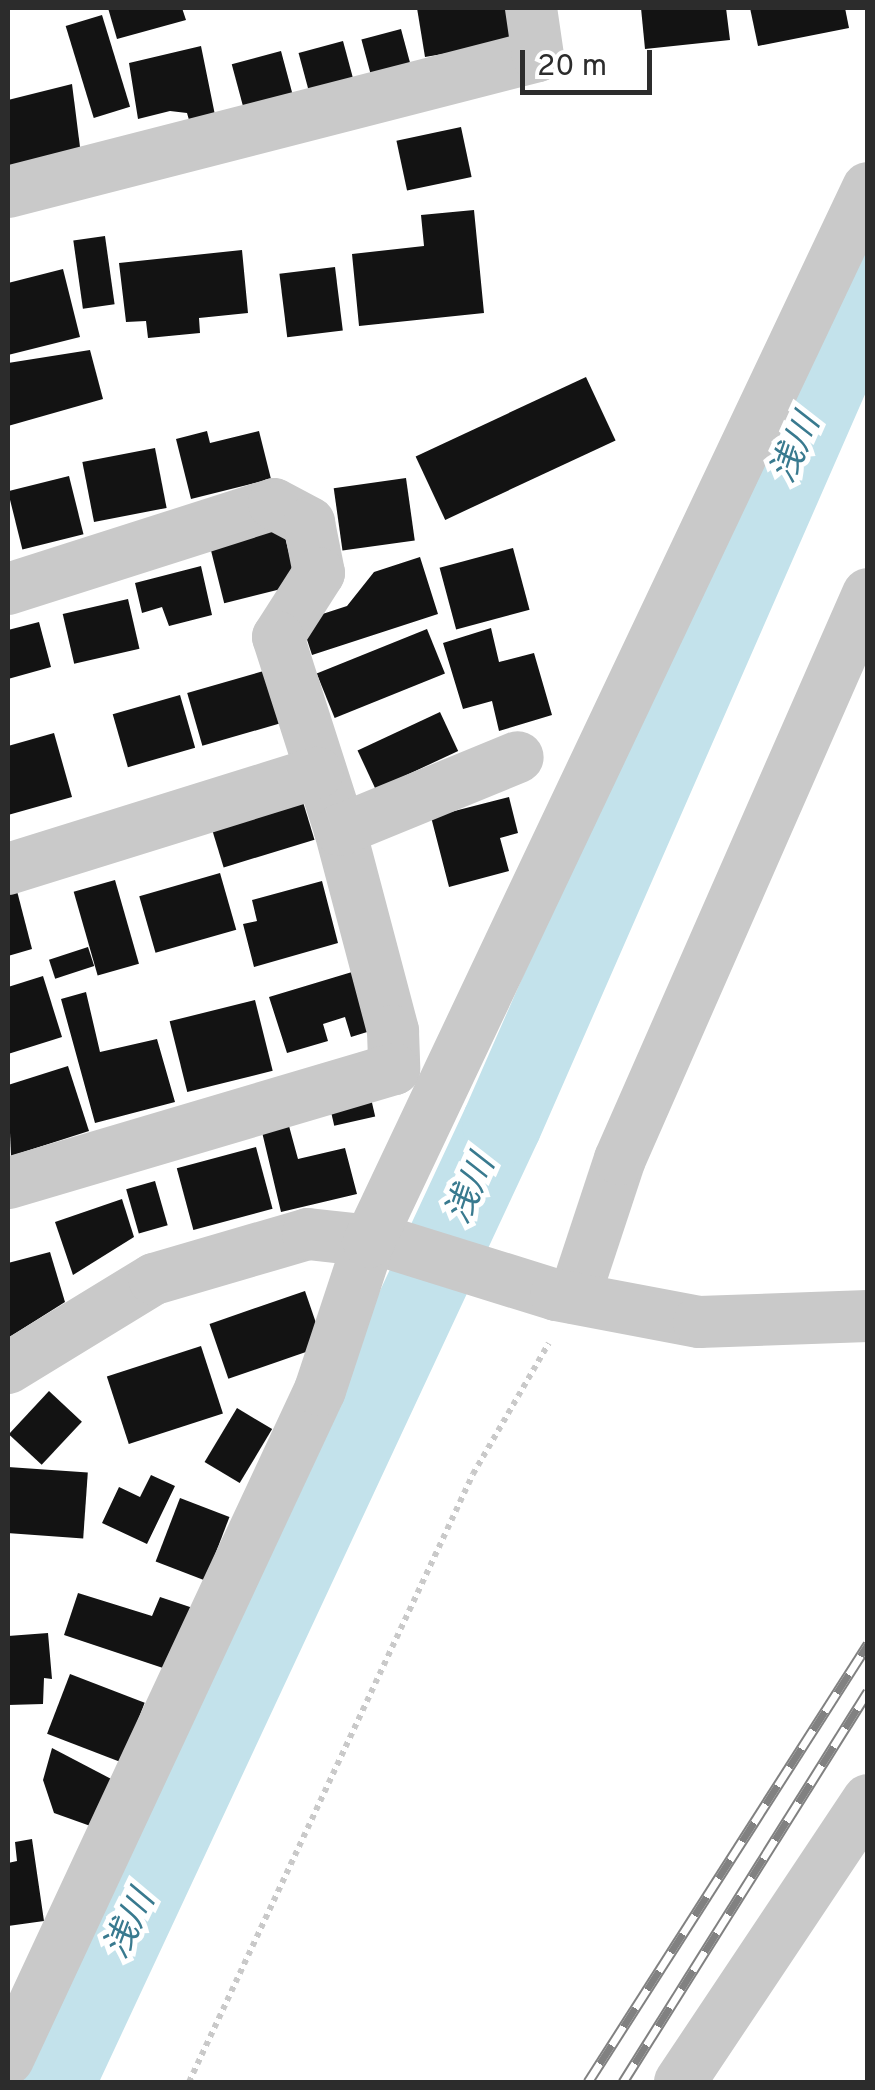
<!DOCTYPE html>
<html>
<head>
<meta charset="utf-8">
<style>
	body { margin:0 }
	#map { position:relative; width:875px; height:2090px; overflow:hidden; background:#fff; font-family:Overpass,"Noto Sans JP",sans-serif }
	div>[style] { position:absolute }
	.river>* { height:80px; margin:-40px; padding:0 40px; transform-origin:40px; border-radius:40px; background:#c3e2eb }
	.building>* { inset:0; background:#131313; transform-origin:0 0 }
	.path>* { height:6px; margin-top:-3px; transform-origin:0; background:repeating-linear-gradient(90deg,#c9c9c9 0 5px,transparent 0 10px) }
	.minor>* { height:52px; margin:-26px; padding:0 26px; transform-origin:26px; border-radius:26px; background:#c9c9c9 }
	.rail>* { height:11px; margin-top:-5.5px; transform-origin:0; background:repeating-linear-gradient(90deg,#fff 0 22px,#818181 0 44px); box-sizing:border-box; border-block:2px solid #818181 }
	span { translate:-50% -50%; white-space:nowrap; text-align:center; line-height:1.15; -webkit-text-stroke:10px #fff; paint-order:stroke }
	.water-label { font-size:35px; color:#397a8f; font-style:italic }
	.frame { position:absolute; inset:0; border:10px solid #2c2c2c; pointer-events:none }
	.scale { position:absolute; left:520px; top:50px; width:132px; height:45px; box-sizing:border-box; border:5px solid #2c2c2c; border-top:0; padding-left:12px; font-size:30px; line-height:35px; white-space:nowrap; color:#2c2c2c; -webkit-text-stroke:8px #fff; paint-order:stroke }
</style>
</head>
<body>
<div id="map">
	<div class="river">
		<div style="left:55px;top:2082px;width:1057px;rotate:-64.99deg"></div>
		<div style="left:502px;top:1124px;width:913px;rotate:-66.36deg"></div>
	</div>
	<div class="building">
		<div style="clip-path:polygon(108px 8px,182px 8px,186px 20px,117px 39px)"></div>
		<div style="clip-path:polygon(417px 8px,515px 8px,520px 41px,425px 57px)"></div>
		<div style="clip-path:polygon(641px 8px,726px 8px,730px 40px,645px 49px)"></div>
		<div style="clip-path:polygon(750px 8px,845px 8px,849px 28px,758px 46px)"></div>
		<div style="left:102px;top:15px;width:96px;height:38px;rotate:73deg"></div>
		<div style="left:401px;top:29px;width:46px;height:41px;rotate:75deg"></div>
		<div style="left:343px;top:41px;width:48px;height:46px;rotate:75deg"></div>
		<div style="clip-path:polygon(201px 46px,216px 120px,191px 127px,187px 113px,170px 111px,138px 119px,129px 63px)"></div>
		<div style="left:281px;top:51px;width:47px;height:51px;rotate:75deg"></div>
		<div style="clip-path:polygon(72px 84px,81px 155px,8px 174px,8px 100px)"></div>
		<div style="left:461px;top:127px;width:51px;height:66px;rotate:78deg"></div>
		<div style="clip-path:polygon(474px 210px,484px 313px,359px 326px,352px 254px,424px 246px,421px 215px)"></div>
		<div style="left:105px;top:236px;width:69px;height:32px;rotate:82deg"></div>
		<div style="clip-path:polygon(242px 250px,248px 313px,199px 318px,200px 333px,148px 338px,146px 321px,126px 322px,119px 263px)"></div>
		<div style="left:335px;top:267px;width:64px;height:56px;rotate:83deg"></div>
		<div style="clip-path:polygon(63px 269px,80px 337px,8px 355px,8px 283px)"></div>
		<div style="clip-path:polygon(90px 350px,103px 399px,8px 426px,8px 363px)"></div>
		<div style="left:586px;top:377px;width:70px;height:188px;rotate:65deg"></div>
		<div style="clip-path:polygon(207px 431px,210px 443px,259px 431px,271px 479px,191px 499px,176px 439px)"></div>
		<div style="left:155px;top:448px;width:61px;height:74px;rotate:79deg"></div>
		<div style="left:69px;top:476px;width:60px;height:63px;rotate:76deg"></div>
		<div style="left:406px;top:478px;width:63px;height:73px;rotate:82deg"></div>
		<div style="left:281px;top:521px;width:66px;height:75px;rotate:76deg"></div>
		<div style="left:513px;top:548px;width:64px;height:76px;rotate:75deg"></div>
		<div style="clip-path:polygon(420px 557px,438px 614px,312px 655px,301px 621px,347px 606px,374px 572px)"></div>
		<div style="clip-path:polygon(201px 566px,212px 615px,169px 626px,162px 607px,142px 613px,135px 583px)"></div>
		<div style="left:128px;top:599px;width:51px;height:67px;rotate:77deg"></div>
		<div style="clip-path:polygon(39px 622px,51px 667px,8px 679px,8px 630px)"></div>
		<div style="clip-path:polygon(491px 628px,499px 662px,534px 653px,552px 715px,499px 731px,492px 701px,463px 709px,443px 643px)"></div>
		<div style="left:427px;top:629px;width:48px;height:119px;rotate:68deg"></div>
		<div style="left:267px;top:670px;width:55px;height:83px;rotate:74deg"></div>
		<div style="left:180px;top:695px;width:55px;height:70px;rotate:74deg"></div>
		<div style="left:440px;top:712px;width:43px;height:91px;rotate:65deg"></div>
		<div style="clip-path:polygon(54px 733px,72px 797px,8px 815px,8px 746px)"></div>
		<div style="left:299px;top:789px;width:53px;height:95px;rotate:73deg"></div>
		<div style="clip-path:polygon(509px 797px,518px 833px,500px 838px,509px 871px,449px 887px,431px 817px)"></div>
		<div style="left:220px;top:873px;width:59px;height:84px;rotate:74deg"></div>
		<div style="left:115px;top:880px;width:87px;height:43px;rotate:74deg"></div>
		<div style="clip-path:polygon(322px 881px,338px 943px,254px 967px,243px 924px,257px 921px,252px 900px)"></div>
		<div style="clip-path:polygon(17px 891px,32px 949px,8px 956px,8px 894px)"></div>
		<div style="left:88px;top:947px;width:20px;height:41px;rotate:72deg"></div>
		<div style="clip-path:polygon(362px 969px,380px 1028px,351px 1037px,345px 1017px,323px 1024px,328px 1041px,287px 1053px,269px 997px)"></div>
		<div style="clip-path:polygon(43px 976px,62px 1037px,8px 1054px,8px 987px)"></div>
		<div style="clip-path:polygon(86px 992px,100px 1052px,157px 1039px,175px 1102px,95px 1123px,61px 999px)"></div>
		<div style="left:255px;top:1000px;width:73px;height:88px;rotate:76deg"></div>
		<div style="clip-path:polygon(68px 1066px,89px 1131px,11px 1156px,8px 1085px)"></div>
		<div style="left:370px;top:1094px;width:23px;height:42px;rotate:77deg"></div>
		<div style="clip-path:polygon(289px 1126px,298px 1159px,345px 1148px,357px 1194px,281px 1212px,262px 1132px)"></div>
		<div style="left:256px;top:1147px;width:64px;height:82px;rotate:75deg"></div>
		<div style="left:155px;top:1181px;width:46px;height:30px;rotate:74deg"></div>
		<div style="clip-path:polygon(122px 1199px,134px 1237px,73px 1275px,55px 1222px)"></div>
		<div style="clip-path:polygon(50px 1252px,65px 1302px,8px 1338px,8px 1263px)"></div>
		<div style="left:305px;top:1291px;width:58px;height:101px;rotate:71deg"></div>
		<div style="left:201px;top:1346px;width:71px;height:99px;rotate:72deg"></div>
		<div style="left:49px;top:1391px;width:45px;height:59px;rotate:43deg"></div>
		<div style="left:237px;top:1408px;width:41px;height:63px;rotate:31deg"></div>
		<div style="left:8px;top:1467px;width:80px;height:66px;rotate:4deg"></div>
		<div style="clip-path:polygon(151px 1475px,175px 1486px,147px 1544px,102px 1523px,119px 1487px,140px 1497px)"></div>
		<div style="left:180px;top:1498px;width:53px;height:68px;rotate:21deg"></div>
		<div style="clip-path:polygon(78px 1593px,152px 1616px,160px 1597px,193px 1608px,172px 1671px,64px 1635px)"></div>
		<div style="clip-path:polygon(48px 1633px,52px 1679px,44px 1678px,43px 1704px,8px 1705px,8px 1636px)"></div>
		<div style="left:70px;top:1674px;width:80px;height:64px;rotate:21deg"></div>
		<div style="clip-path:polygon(52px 1748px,117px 1782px,96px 1828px,54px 1813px,43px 1780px)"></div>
		<div style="clip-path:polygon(32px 1839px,44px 1921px,8px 1926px,8px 1863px,17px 1861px,15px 1842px)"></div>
	</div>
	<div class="path">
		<div style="left:189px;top:2082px;width:671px;rotate:-64.96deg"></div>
		<div style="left:473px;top:1474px;width:151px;rotate:-59.9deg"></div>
	</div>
	<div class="minor">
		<div style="left:8px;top:192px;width:547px;rotate:-14.39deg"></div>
		<div style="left:538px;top:56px;width:49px;rotate:-98.3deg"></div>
		<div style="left:8px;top:589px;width:279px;rotate:-17.7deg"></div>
		<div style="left:274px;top:504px;width:40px;rotate:28deg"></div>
		<div style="left:309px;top:523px;width:51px;rotate:78.7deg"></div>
		<div style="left:319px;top:573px;width:76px;rotate:122.6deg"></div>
		<div style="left:278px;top:637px;width:203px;rotate:72.2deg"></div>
		<div style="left:340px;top:830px;width:208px;rotate:75.2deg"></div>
		<div style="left:393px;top:1031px;width:38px;rotate:88deg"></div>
		<div style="left:394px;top:1069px;width:402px;rotate:163.5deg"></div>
		<div style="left:340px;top:830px;width:192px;rotate:-22.3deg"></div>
		<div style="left:8px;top:869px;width:324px;rotate:-17.3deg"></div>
		<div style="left:574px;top:1298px;width:146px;rotate:-71.7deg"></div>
		<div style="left:620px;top:1159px;width:617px;rotate:-66.3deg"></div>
		<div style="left:8px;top:1368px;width:171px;rotate:-31.4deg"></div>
		<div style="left:154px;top:1279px;width:160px;rotate:-16.3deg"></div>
		<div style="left:308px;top:1234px;width:81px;rotate:6.3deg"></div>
		<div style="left:389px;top:1243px;width:175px;rotate:17.3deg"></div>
		<div style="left:556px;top:1295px;width:146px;rotate:10.7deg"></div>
		<div style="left:699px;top:1322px;width:169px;rotate:-2deg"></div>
		<div style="left:8px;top:2059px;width:738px;rotate:-65deg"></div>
		<div style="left:320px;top:1390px;width:156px;rotate:-71.7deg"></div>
		<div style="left:369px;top:1242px;width:1166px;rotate:-64.67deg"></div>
		<div style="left:680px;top:2082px;width:339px;rotate:-56.3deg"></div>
	</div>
	<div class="rail">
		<div style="left:588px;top:2082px;width:520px;rotate:-57.41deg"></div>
		<div style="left:623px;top:2082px;width:461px;rotate:-57.9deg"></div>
	</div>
	<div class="water-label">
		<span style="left:797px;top:449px;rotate:-66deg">浅川</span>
		<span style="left:472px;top:1190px;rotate:-66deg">浅川</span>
		<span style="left:131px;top:1925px;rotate:-64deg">浅川</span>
	</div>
	<div class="frame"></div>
	<div class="scale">20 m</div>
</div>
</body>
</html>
